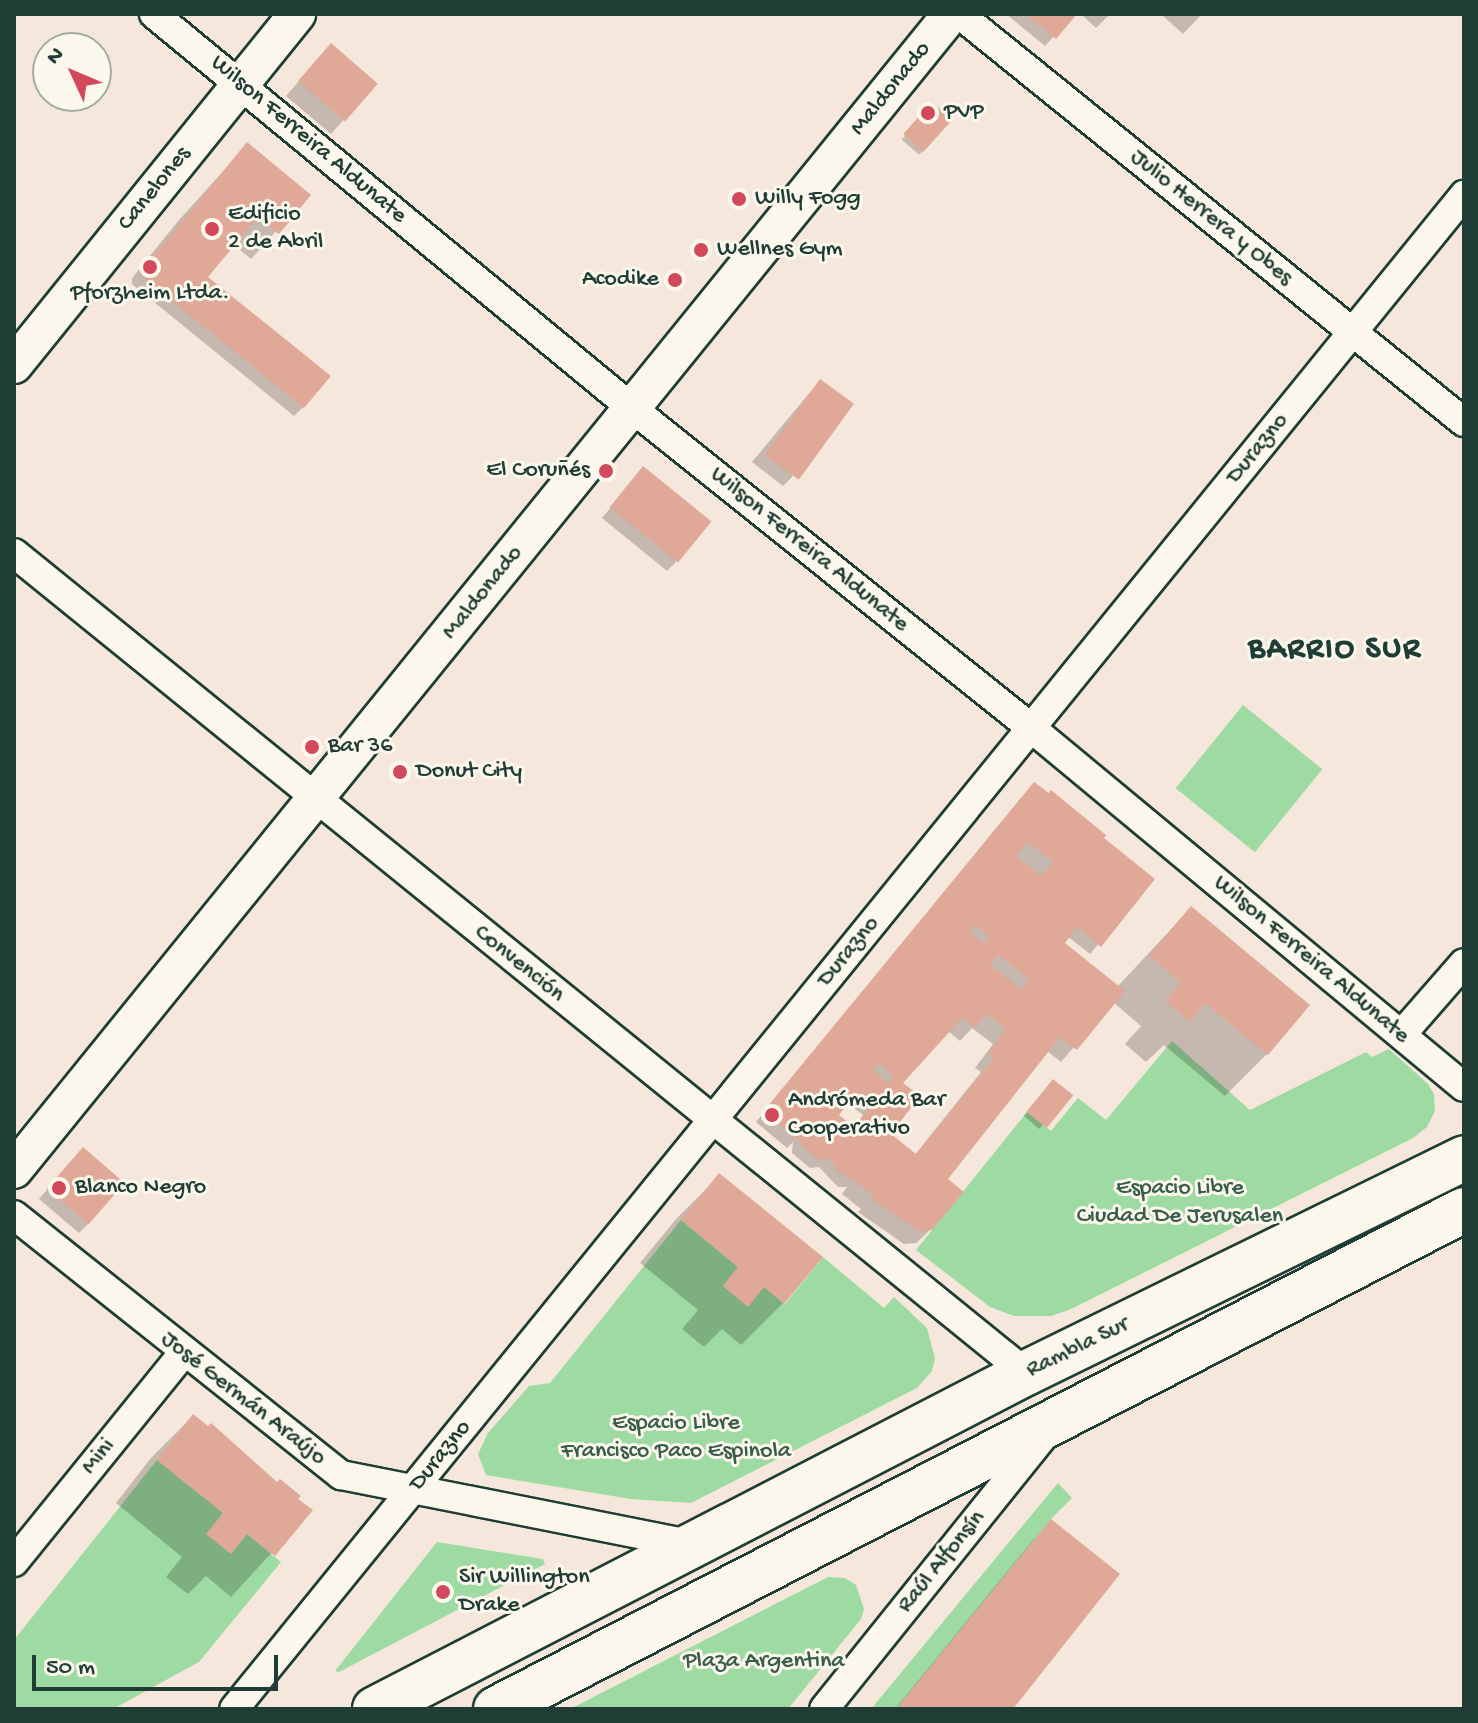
<!DOCTYPE html>
<html>
<head>
<meta charset="utf-8">
<style>
	body { margin:0 }
	#map { position:relative; width:1478px; height:1723px; overflow:hidden; background:#f5e7db; font-family:"Gochi Hand",sans-serif }
	div>[style] { position:absolute }
	.green>* { inset:0; background:#9edba2; transform-origin:0 0 }
	.shadow>* { inset:0; background:#0003; transform-origin:0 0 }
	.building>* { inset:0; background:#dfa897; transform-origin:0 0 }
	.roads { filter:drop-shadow(2px 0 #1f3d34) drop-shadow(-2px 0 #1f3d34) drop-shadow(0 2px #1f3d34) drop-shadow(0 -2px #1f3d34) }
	.minor>* { height:28px; margin:-14px; padding:0 14px; transform-origin:14px; border-radius:14px; background:#fbf7ec }
	.tertiary>* { height:36px; margin:-18px; padding:0 18px; transform-origin:18px; border-radius:18px; background:#fbf7ec }
	.primary>* { height:44px; margin:-22px; padding:0 22px; transform-origin:22px; border-radius:22px; background:#fbf7ec }
	.dots>* { width:22px; height:22px; translate:-50% -50%; box-sizing:border-box; border:4px solid #fbf7ec; border-radius:50% }
	span { translate:-50% -50%; white-space:nowrap; text-align:center; line-height:1.15; -webkit-text-stroke:6px #fbf7ec; paint-order:stroke }
	.street-label { font-size:24px; color:#1f3d34 }
	.poi-label { font-size:24px; color:#1f3d34 }
	.left { translate:0 -50%; text-align:left }
	.right { translate:-100% -50%; text-align:right }
	.park-label { font-size:24px; color:#385d4a }
	.district-label { font-size:32px; color:#1f3d34; font-weight:700; letter-spacing:2px }
	.frame { position:absolute; inset:0; border:16px solid #1f3d34; pointer-events:none }
	.north { position:absolute; left:32px; top:32px; width:80px; height:80px; box-sizing:border-box; background:#fbf7ec; border:2px solid #a3ada2; border-radius:50%; rotate:314deg; font-size:22px; font-weight:700; line-height:32px; text-align:center; color:#1f3d34 }
	.north::after { content:''; display:block; margin:auto; width:28px; height:36px; background:#d1495b; clip-path:polygon(50% 0,100% 100%,50% 72%,0 100%) }
	.scale { position:absolute; left:32px; top:1655px; width:246px; height:36px; box-sizing:border-box; border:4px solid #1f3d34; border-top:0; padding-left:10px; font-size:24px; line-height:28px; white-space:nowrap; color:#1f3d34; -webkit-text-stroke:6px #fbf7ec; paint-order:stroke }
</style>
</head>
<body>
<div id="map">
	<div class="green">
		<div style="left:1243px;top:705px;width:102px;height:107px;rotate:39deg"></div>
		<div style="clip-path:polygon(1172px 1041px,1250px 1110px,1366px 1052px,1372px 1057px,1389px 1049px,1428px 1084px,1434px 1094px,1435px 1111px,1427px 1127px,1413px 1138px,1069px 1310px,1051px 1316px,1014px 1316px,990px 1307px,916px 1250px,1027px 1112px,1051px 1131px,1078px 1098px,1106px 1120px)"></div>
		<div style="clip-path:polygon(681px 1220px,738px 1267px,723px 1286px,748px 1306px,764px 1287px,785px 1304px,823px 1257px,884px 1308px,894px 1297px,927px 1328px,935px 1358px,932px 1371px,917px 1388px,691px 1503px,631px 1499px,486px 1475px,478px 1454px,488px 1433px,529px 1386px,550px 1383px)"></div>
		<div style="clip-path:polygon(157px 1460px,223px 1513px,231px 1553px,247px 1534px,281px 1562px,199px 1662px,113px 1709px,14px 1709px,14px 1640px)"></div>
		<div style="clip-path:polygon(1058px 1483px,1072px 1498px,1051px 1519px,896px 1709px,871px 1709px)"></div>
		<div style="clip-path:polygon(437px 1542px,543px 1559px,545px 1564px,339px 1672px,335px 1671px)"></div>
		<div style="clip-path:polygon(828px 1577px,845px 1578px,856px 1585px,864px 1609px,861px 1619px,788px 1709px,570px 1709px)"></div>
	</div>
	<div class="shadow">
		<div style="clip-path:polygon(1006px 14px,1074px 14px,1045px 46px)"></div>
		<div style="clip-path:polygon(1081px 14px,1110px 14px,1096px 28px)"></div>
		<div style="clip-path:polygon(1161px 14px,1202px 14px,1183px 34px)"></div>
		<div style="clip-path:polygon(317px 60px,375px 84px,331px 134px,286px 96px)"></div>
		<div style="left:932px;top:105px;width:23px;height:46px;rotate:41deg"></div>
		<div style="clip-path:polygon(247px 145px,308px 195px,251px 259px,233px 244px,206px 277px,303px 407px,294px 416px,132px 284px,132px 278px,179px 220px)"></div>
		<div style="clip-path:polygon(811px 391px,792px 477px,783px 486px,752px 462px)"></div>
		<div style="clip-path:polygon(635px 478px,676px 562px,667px 571px,602px 518px)"></div>
		<div style="clip-path:polygon(evenodd,1021px 798px,1101px 838px,1152px 880px,1090px 954px,1067px 936px,1062px 943px,1117px 987px,1191px 908px,1307px 1006px,1267px 1054px,1225px 1096px,1164px 1045px,1146px 1062px,1125px 1044px,1141px 1026px,1113px 1002px,1061px 1062px,1047px 1051px,946px 1180px,931px 1229px,916px 1243px,904px 1244px,858px 1212px,861px 1209px,842px 1194px,847px 1187px,838px 1187px,819px 1167px,810px 1168px,792px 1153px,793px 1142px,787px 1148px,756px 1122px,1021px 798px,972px 1028px,993px 1044px,975px 1068px,981px 1072px,914px 1156px,878px 1145px,900px 1083px,948px 1031px,960px 1041px,972px 1028px,1021px 798px,847px 1102px,863px 1115px,853px 1129px,836px 1116px,847px 1102px)"></div>
		<div style="clip-path:polygon(1049px 1086px,1070px 1095px,1039px 1129px,1024px 1116px)"></div>
		<div style="clip-path:polygon(74px 1158px,88px 1224px,79px 1233px,39px 1199px)"></div>
		<div style="clip-path:polygon(719px 1176px,783px 1303px,741px 1345px,722px 1329px,704px 1347px,682px 1329px,698px 1310px,640px 1263px,677px 1218px)"></div>
		<div style="clip-path:polygon(193px 1416px,310px 1511px,231px 1597px,206px 1576px,188px 1594px,166px 1577px,182px 1557px,116px 1503px,151px 1458px)"></div>
		<div style="clip-path:polygon(1051px 1522px,1011px 1709px,895px 1709px,1033px 1540px)"></div>
	</div>
	<div class="building">
		<div style="clip-path:polygon(1026px 14px,1077px 14px,1056px 39px)"></div>
		<div style="left:331px;top:43px;width:62px;height:50px;rotate:41deg"></div>
		<div style="left:932px;top:102px;width:27px;height:43px;rotate:42deg"></div>
		<div style="clip-path:polygon(247px 142px,311px 195px,279px 234px,258px 217px,208px 277px,331px 376px,304px 408px,139px 274px)"></div>
		<div style="left:820px;top:379px;width:42px;height:94px;rotate:36deg"></div>
		<div style="left:643px;top:466px;width:88px;height:53px;rotate:39deg"></div>
		<div style="clip-path:polygon(evenodd,1034px 782px,1049px 793px,1051px 790px,1106px 835px,1104px 838px,1155px 879px,1101px 947px,1077px 927px,1065px 943px,1125px 991px,1077px 1050px,1060px 1037px,948px 1179px,964px 1192px,932px 1230px,919px 1231px,870px 1198px,873px 1194px,835px 1169px,835px 1164px,828px 1158px,819px 1160px,800px 1144px,801px 1136px,798px 1140px,763px 1112px,1034px 782px,1028px 842px,1053px 862px,1041px 876px,1016px 856px,1028px 842px,1034px 782px,975px 925px,989px 936px,983px 943px,970px 932px,975px 925px,1034px 782px,998px 955px,1029px 979px,1021px 989px,990px 965px,998px 955px,1034px 782px,986px 1014px,1006px 1029px,988px 1053px,994px 1058px,916px 1154px,891px 1134px,920px 1096px,903px 1083px,962px 1018px,975px 1028px,986px 1014px,1034px 782px,879px 1063px,894px 1076px,889px 1083px,873px 1071px,879px 1063px,1034px 782px,856px 1093px,871px 1105px,854px 1127px,839px 1115px,856px 1093px)"></div>
		<div style="clip-path:polygon(1191px 906px,1310px 1005px,1268px 1055px,1205px 1003px,1190px 1022px,1165px 1001px,1181px 983px,1149px 955px)"></div>
		<div style="left:1053px;top:1079px;width:26px;height:42px;rotate:39deg"></div>
		<div style="left:83px;top:1147px;width:55px;height:55px;rotate:41deg"></div>
		<div style="clip-path:polygon(719px 1173px,823px 1257px,784px 1304px,764px 1287px,748px 1307px,723px 1286px,738px 1267px,681px 1220px)"></div>
		<div style="clip-path:polygon(193px 1414px,208px 1426px,211px 1423px,277px 1482px,280px 1479px,301px 1496px,298px 1499px,313px 1510px,275px 1556px,247px 1534px,231px 1554px,206px 1534px,223px 1513px,157px 1460px)"></div>
		<div style="clip-path:polygon(1051px 1519px,1120px 1574px,1013px 1709px,896px 1709px)"></div>
	</div>
	<div class="roads">
		<div class="minor">
			<div style="left:154px;top:14px;width:621px;rotate:39.51deg"></div>
			<div style="left:633px;top:409px;width:509px;rotate:38.69deg"></div>
			<div style="left:1030px;top:727px;width:564px;rotate:39.68deg"></div>
			<div style="left:959px;top:14px;width:649px;rotate:38.94deg"></div>
			<div style="left:14px;top:553px;width:1303px;rotate:39.02deg"></div>
			<div style="left:1402px;top:1034px;width:94px;rotate:-48.9deg"></div>
			<div style="left:14px;top:1215px;width:418px;rotate:38.5deg"></div>
			<div style="left:341px;top:1475px;width:360px;rotate:11.2deg"></div>
			<div style="left:14px;top:1562px;width:269px;rotate:-51deg"></div>
			<div style="left:234px;top:1709px;width:1951px;rotate:-50.91deg"></div>
			<div style="left:824px;top:1709px;width:356px;rotate:-51.2deg"></div>
		</div>
		<div class="tertiary">
			<div style="left:14px;top:365px;width:451px;rotate:-51.1deg"></div>
			<div style="left:14px;top:1170px;width:1488px;rotate:-50.97deg"></div>
		</div>
		<div class="primary">
			<div style="left:375px;top:1709px;width:733px;rotate:-27.3deg"></div>
			<div style="left:1026px;top:1373px;width:488px;rotate:-26.1deg"></div>
			<div style="left:496px;top:1709px;width:1089px;rotate:-27.27deg"></div>
		</div>
	</div>
	<div class="dots">
		<div style="left:928px;top:113px;background:#d1495b"></div>
		<div style="left:739px;top:199px;background:#d1495b"></div>
		<div style="left:212px;top:229px;background:#d1495b"></div>
		<div style="left:701px;top:250px;background:#d1495b"></div>
		<div style="left:150px;top:267px;background:#d1495b"></div>
		<div style="left:675px;top:280px;background:#d1495b"></div>
		<div style="left:606px;top:471px;background:#d1495b"></div>
		<div style="left:312px;top:747px;background:#d1495b"></div>
		<div style="left:400px;top:772px;background:#d1495b"></div>
		<div style="left:772px;top:1115px;background:#d1495b"></div>
		<div style="left:59px;top:1188px;background:#d1495b"></div>
		<div style="left:443px;top:1592px;background:#d1495b"></div>
	</div>
	<div class="street-label">
		<span style="left:891px;top:89px;rotate:-51deg">Maldonado</span>
		<span style="left:308px;top:140px;rotate:40deg">Wilson Ferreira Aldunate</span>
		<span style="left:155px;top:189px;rotate:-51deg">Canelones</span>
		<span style="left:1211px;top:218px;rotate:39deg">Julio Herrera y Obes</span>
		<span style="left:1258px;top:449px;rotate:-51deg">Durazno</span>
		<span style="left:809px;top:550px;rotate:39deg">Wilson Ferreira Aldunate</span>
		<span style="left:483px;top:593px;rotate:-51deg">Maldonado</span>
		<span style="left:849px;top:952px;rotate:-51deg">Durazno</span>
		<span style="left:1311px;top:960px;rotate:40deg">Wilson Ferreira Aldunate</span>
		<span style="left:519px;top:964px;rotate:39deg">Convención</span>
		<span style="left:1078px;top:1348px;rotate:-26deg">Rambla Sur</span>
		<span style="left:243px;top:1399px;rotate:38deg">José Germán Araújo</span>
		<span style="left:441px;top:1456px;rotate:-51deg">Durazno</span>
		<span style="left:99px;top:1457px;rotate:-51deg">Mini</span>
		<span style="left:942px;top:1562px;rotate:-51deg">Raúl Alfonsín</span>
	</div>
	<div class="poi-label">
		<span class="left" style="left:944px;top:113px">PVP</span>
		<span class="left" style="left:755px;top:199px">Willy Fogg</span>
		<span class="left" style="left:228px;top:229px">Edificio<br>2 de Abril</span>
		<span class="left" style="left:717px;top:250px">Wellnes Gym</span>
		<span class="right" style="left:659px;top:280px">Acodike</span>
		<span style="left:150px;top:294px">Pforzheim Ltda.</span>
		<span class="right" style="left:590px;top:471px">El Coruñés</span>
		<span class="left" style="left:328px;top:747px">Bar 36</span>
		<span class="left" style="left:416px;top:772px">Donut City</span>
		<span class="left" style="left:788px;top:1115px">Andrómeda Bar<br>Cooperativo</span>
		<span class="left" style="left:75px;top:1188px">Blanco Negro</span>
		<span class="left" style="left:459px;top:1592px">Sir Willington<br>Drake</span>
	</div>
	<div class="park-label">
		<span style="left:1180px;top:1203px">Espacio Libre<br>Ciudad De Jerusalen</span>
		<span style="left:676px;top:1438px">Espacio Libre<br>Francisco Paco Espinola</span>
		<span style="left:764px;top:1662px">Plaza Argentina</span>
	</div>
	<div class="district-label">
		<span style="left:1335px;top:650px">BARRIO SUR</span>
	</div>
	<div class="frame"></div>
	<div class="north">N</div>
	<div class="scale">50 m</div>
</div>
</body>
</html>
